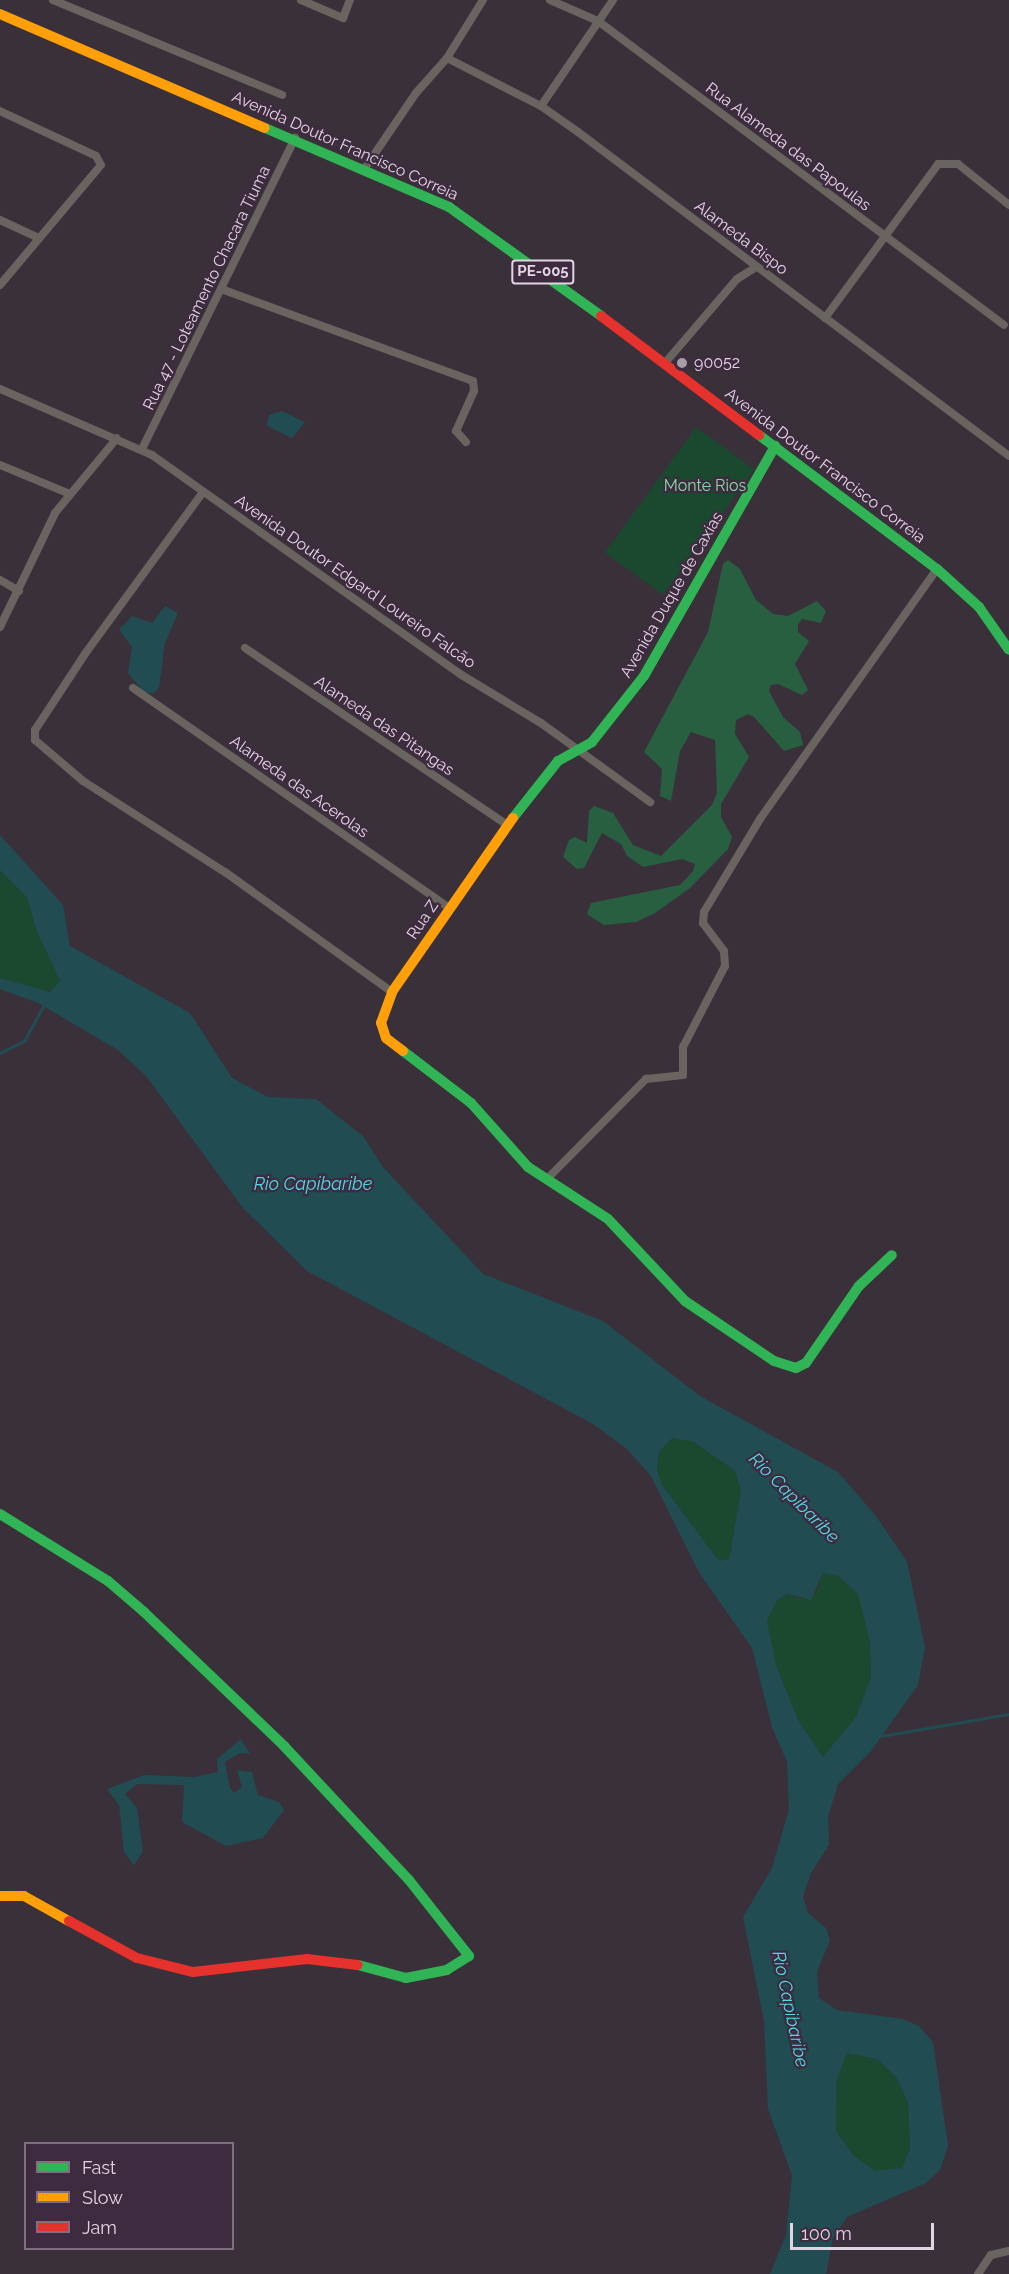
<!DOCTYPE html>
<html>
<head>
<meta charset="utf-8">
<style>
	body { margin:0 }
	#map { position:relative; width:1009px; height:2274px; overflow:hidden; background:#3a303a; font-family:Raleway,sans-serif }
	div>[style] { position:absolute }
	.green>* { inset:0; background:#1a4930; transform-origin:0 0 }
	.forest>* { inset:0; background:#285f41 }
	.water>* { inset:0; background:#204c52 }
	.stream>* { height:3px; margin:-1.5px; padding:0 1.5px; transform-origin:1.5px; border-radius:1.5px; background:#204c52 }
	.street>* { height:8px; margin:-4px; padding:0 4px; transform-origin:4px; border-radius:4px; background:#696460 }
	.fast>* { height:10px; margin:-5px; padding:0 5px; transform-origin:5px; border-radius:5px; background:#30b455 }
	.slow>* { height:10px; margin:-5px; padding:0 5px; transform-origin:5px; border-radius:5px; background:#ff9f0a }
	.jam>* { height:10px; margin:-5px; padding:0 5px; transform-origin:5px; border-radius:5px; background:#e5322d }
	.dots>* { width:16px; height:16px; translate:-50% -50%; box-sizing:border-box; border:3px solid #3e2b3f; border-radius:50% }
	span { translate:-50% -50%; white-space:nowrap; text-align:center; line-height:1.15; -webkit-text-stroke:4.5px #3e2b3f; paint-order:stroke }
	.shield-label span { padding:2px 4px; background:#3e2b3f; border:2px solid; border-radius:4px; -webkit-text-stroke-width:0 }
	.shield-label { font-size:15px; color:#e2d5e3; font-weight:700 }
	.street-label { font-size:16px; color:#e2d5e3 }
	.poi-label { font-size:16px; color:#e2d5e3 }
	.left { translate:0 -50%; text-align:left }
	.park-label { font-size:16px; color:#81dda4 }
	.water-label { font-size:18px; color:#4edbe8; font-style:italic }
	.legend { position:absolute; left:24px; top:2142px; width:210px; height:108px; box-sizing:border-box; background:#3e2b3f; border:2px solid #806f81; margin:0; padding:8px 10px; list-style:none; font-size:18px; color:#e2d5e3 }
	.legend li { display:flex; align-items:center; gap:12px; height:30px }
	.legend b { width:30px; border:2px solid #806f81 }
	.scale { position:absolute; left:790px; top:2223px; width:144px; height:27px; box-sizing:border-box; border:3px solid #e2d5e3; border-top:0; padding-left:8px; font-size:18px; line-height:21px; white-space:nowrap; color:#e2d5e3; -webkit-text-stroke:4px #3e2b3f; paint-order:stroke }
</style>
</head>
<body>
<div id="map">
	<div class="green">
		<div style="left:696px;top:427px;width:72px;height:155px;rotate:36deg"></div>
		<div style="clip-path:polygon(0 870px,27px 897px,36px 929px,60px 981px,57px 990px,36px 991px,0 978px)"></div>
		<div style="clip-path:polygon(672px 1438px,694px 1442px,735px 1471px,741px 1491px,729px 1559px,719px 1561px,662px 1485px,657px 1469px,659px 1452px)"></div>
		<div style="clip-path:polygon(823px 1573px,837px 1576px,858px 1593px,870px 1642px,871px 1678px,856px 1717px,823px 1757px,799px 1722px,776px 1665px,767px 1621px,777px 1600px,788px 1594px,801px 1599px,816px 1593px)"></div>
		<div style="clip-path:polygon(847px 2053px,877px 2059px,896px 2077px,908px 2102px,910px 2148px,902px 2168px,875px 2172px,853px 2155px,836px 2131px,837px 2079px)"></div>
	</div>
	<div class="forest">
		<div style="clip-path:polygon(728px 560px,740px 569px,756px 600px,773px 614px,788px 616px,817px 601px,826px 611px,821px 623px,802px 619px,798px 625px,798px 632px,809px 641px,795px 664px,808px 690px,802px 695px,778px 684px,771px 685px,769px 691px,783px 717px,800px 732px,803px 745px,784px 751px,754px 717px,748px 714px,736px 720px,735px 734px,749px 757px,721px 804px,721px 817px,732px 837px,728px 849px,690px 888px,655px 913px,636px 922px,604px 925px,587px 914px,591px 903px,680px 885px,693px 871px,695px 864px,682px 859px,643px 867px,627px 856px,621px 844px,602px 833px,584px 868px,577px 869px,563px 857px,569px 840px,575px 837px,587px 843px,589px 811px,594px 806px,613px 813px,633px 845px,661px 856px,712px 805px,717px 793px,715px 740px,691px 732px,680px 751px,671px 801px,660px 796px,662px 769px,644px 752px,708px 632px,723px 564px)"></div>
	</div>
	<div class="water">
		<div style="clip-path:polygon(282px 411px,305px 422px,292px 438px,267px 426px,269px 415px)"></div>
		<div style="clip-path:polygon(165px 606px,178px 613px,165px 643px,159px 688px,153px 694px,143px 691px,128px 673px,132px 647px,119px 630px,132px 616px,152px 623px)"></div>
		<div style="clip-path:polygon(evenodd,0 835px,63px 905px,70px 946px,190px 1013px,232px 1078px,268px 1097px,316px 1099px,364px 1137px,382px 1166px,483px 1274px,603px 1321px,700px 1396px,838px 1472px,876px 1516px,907px 1562px,925px 1647px,918px 1685px,871px 1751px,838px 1784px,828px 1817px,829px 1845px,811px 1873px,803px 1897px,808px 1913px,826px 1928px,830px 1940px,817px 1972px,819px 1998px,837px 2010px,903px 2019px,919px 2026px,933px 2042px,948px 2146px,940px 2170px,926px 2183px,847px 2217px,833px 2238px,826px 2274px,770px 2274px,786px 2235px,792px 2175px,768px 2109px,764px 2021px,743px 1917px,772px 1868px,789px 1809px,787px 1762px,772px 1727px,752px 1648px,700px 1574px,651px 1476px,627px 1449px,593px 1424px,307px 1271px,243px 1208px,146px 1076px,118px 1050px,38px 1003px,0 989px,0 978px,50px 992px,60px 981px,36px 929px,27px 897px,0 870px,0 835px,672px 1438px,694px 1442px,735px 1471px,741px 1491px,729px 1559px,719px 1561px,662px 1485px,657px 1469px,659px 1452px,672px 1438px,0 835px,823px 1573px,838px 1576px,858px 1594px,870px 1642px,871px 1677px,856px 1717px,823px 1757px,799px 1722px,776px 1665px,767px 1621px,777px 1600px,788px 1594px,811px 1600px,823px 1573px,0 835px,847px 2053px,877px 2059px,896px 2077px,908px 2102px,910px 2148px,902px 2168px,875px 2171px,853px 2155px,836px 2131px,837px 2079px,847px 2053px)"></div>
		<div style="clip-path:polygon(241px 1739px,250px 1754px,240px 1753px,225px 1762px,230px 1788px,234px 1793px,242px 1787px,237px 1770px,252px 1772px,258px 1795px,279px 1802px,284px 1810px,263px 1838px,226px 1846px,182px 1822px,184px 1785px,137px 1784px,125px 1794px,137px 1808px,143px 1851px,134px 1865px,124px 1852px,119px 1805px,107px 1789px,144px 1775px,195px 1777px,218px 1772px,217px 1759px)"></div>
	</div>
	<div class="stream">
		<div style="left:0;top:1053px;width:27px;rotate:-27deg"></div>
		<div style="left:24px;top:1041px;width:43px;rotate:-61.1deg"></div>
		<div style="left:881px;top:1736px;width:130px;rotate:-9.8deg"></div>
	</div>
	<div class="street">
		<div style="left:53px;top:0;width:248px;rotate:22.5deg"></div>
		<div style="left:301px;top:0;width:46px;rotate:23.2deg"></div>
		<div style="left:343px;top:18px;width:19px;rotate:-69deg"></div>
		<div style="left:550px;top:0;width:52px;rotate:23.6deg"></div>
		<div style="left:598px;top:21px;width:507px;rotate:36.82deg"></div>
		<div style="left:447px;top:58px;width:106px;rotate:27.1deg"></div>
		<div style="left:541px;top:106px;width:45px;rotate:35.1deg"></div>
		<div style="left:578px;top:132px;width:539px;rotate:36.93deg"></div>
		<div style="left:541px;top:106px;width:128px;rotate:-55.8deg"></div>
		<div style="left:0;top:111px;width:106px;rotate:25.1deg"></div>
		<div style="left:96px;top:156px;width:10px;rotate:61deg"></div>
		<div style="left:101px;top:165px;width:157px;rotate:130.1deg"></div>
		<div style="left:365px;top:168px;width:91px;rotate:-55.8deg"></div>
		<div style="left:416px;top:93px;width:47px;rotate:-48.5deg"></div>
		<div style="left:447px;top:58px;width:68px;rotate:-58.2deg"></div>
		<div style="left:0;top:220px;width:43px;rotate:24.8deg"></div>
		<div style="left:224px;top:290px;width:265px;rotate:20.1deg"></div>
		<div style="left:473px;top:381px;width:10px;rotate:84deg"></div>
		<div style="left:474px;top:391px;width:44px;rotate:114.2deg"></div>
		<div style="left:456px;top:431px;width:15px;rotate:48deg"></div>
		<div style="left:825px;top:318px;width:191px;rotate:-53.7deg"></div>
		<div style="left:938px;top:164px;width:20px"></div>
		<div style="left:958px;top:164px;width:65px;rotate:38.8deg"></div>
		<div style="left:665px;top:363px;width:111px;rotate:-49.4deg"></div>
		<div style="left:737px;top:279px;width:22px;rotate:-32deg"></div>
		<div style="left:0;top:389px;width:166px;rotate:23.5deg"></div>
		<div style="left:152px;top:455px;width:378px;rotate:35.4deg"></div>
		<div style="left:460px;top:674px;width:95px;rotate:31.2deg"></div>
		<div style="left:541px;top:723px;width:135px;rotate:35.9deg"></div>
		<div style="left:142px;top:449px;width:347px;rotate:-63.8deg"></div>
		<div style="left:0;top:465px;width:76px;rotate:22.5deg"></div>
		<div style="left:203px;top:492px;width:200px;rotate:126.1deg"></div>
		<div style="left:85px;top:654px;width:91px;rotate:123.3deg"></div>
		<div style="left:35px;top:730px;width:10px;rotate:90deg"></div>
		<div style="left:35px;top:740px;width:63px;rotate:40.5deg"></div>
		<div style="left:83px;top:781px;width:169px;rotate:32.7deg"></div>
		<div style="left:225px;top:872px;width:206px;rotate:35.7deg"></div>
		<div style="left:0;top:580px;width:22px;rotate:30deg"></div>
		<div style="left:0;top:627px;width:127px;rotate:-64.2deg"></div>
		<div style="left:55px;top:513px;width:97px;rotate:-50.4deg"></div>
		<div style="left:245px;top:648px;width:318px;rotate:34deg"></div>
		<div style="left:133px;top:688px;width:385px;rotate:34.8deg"></div>
		<div style="left:547px;top:1179px;width:141px;rotate:-45.3deg"></div>
		<div style="left:646px;top:1079px;width:37px;rotate:-6deg"></div>
		<div style="left:683px;top:1075px;width:28px;rotate:-90deg"></div>
		<div style="left:683px;top:1047px;width:91px;rotate:-62.6deg"></div>
		<div style="left:725px;top:966px;width:15px;rotate:-94deg"></div>
		<div style="left:724px;top:951px;width:35px;rotate:-127deg"></div>
		<div style="left:703px;top:923px;width:11px;rotate:-85deg"></div>
		<div style="left:704px;top:912px;width:109px;rotate:-58.9deg"></div>
		<div style="left:760px;top:819px;width:306px;rotate:-54.7deg"></div>
		<div style="left:978px;top:2274px;width:23px;rotate:-56deg"></div>
		<div style="left:991px;top:2255px;width:18px;rotate:-13deg"></div>
	</div>
	<div class="fast">
		<div style="left:265px;top:128px;width:200px;rotate:23.2deg"></div>
		<div style="left:449px;top:207px;width:187px;rotate:35.6deg"></div>
		<div style="left:759px;top:435px;width:223px;rotate:37deg"></div>
		<div style="left:937px;top:569px;width:57px;rotate:42.1deg"></div>
		<div style="left:979px;top:607px;width:52px;rotate:55.1deg"></div>
		<div style="left:513px;top:818px;width:73px;rotate:-51.7deg"></div>
		<div style="left:558px;top:761px;width:39px;rotate:-29deg"></div>
		<div style="left:592px;top:742px;width:84px;rotate:-51.8deg"></div>
		<div style="left:644px;top:676px;width:265px;rotate:-60.3deg"></div>
		<div style="left:403px;top:1051px;width:86px;rotate:37.4deg"></div>
		<div style="left:471px;top:1103px;width:86px;rotate:48.3deg"></div>
		<div style="left:528px;top:1167px;width:95px;rotate:33deg"></div>
		<div style="left:608px;top:1219px;width:112px;rotate:46.8deg"></div>
		<div style="left:685px;top:1301px;width:107px;rotate:34deg"></div>
		<div style="left:774px;top:1361px;width:23px;rotate:18deg"></div>
		<div style="left:796px;top:1368px;width:11px;rotate:-27deg"></div>
		<div style="left:806px;top:1363px;width:93px;rotate:-55.5deg"></div>
		<div style="left:859px;top:1286px;width:45px;rotate:-43.2deg"></div>
		<div style="left:0;top:1514px;width:127px;rotate:31.8deg"></div>
		<div style="left:108px;top:1581px;width:48px;rotate:40.7deg"></div>
		<div style="left:144px;top:1612px;width:194px;rotate:43.7deg"></div>
		<div style="left:284px;top:1746px;width:183px;rotate:47deg"></div>
		<div style="left:409px;top:1880px;width:97px;rotate:51.7deg"></div>
		<div style="left:469px;top:1956px;width:26px;rotate:148deg"></div>
		<div style="left:447px;top:1970px;width:42px;rotate:169deg"></div>
		<div style="left:406px;top:1978px;width:50px;rotate:-164.8deg"></div>
	</div>
	<div class="slow">
		<div style="left:0;top:14px;width:288px;rotate:23.3deg"></div>
		<div style="left:403px;top:1051px;width:21px;rotate:-143deg"></div>
		<div style="left:386px;top:1038px;width:16px;rotate:-108deg"></div>
		<div style="left:381px;top:1023px;width:33px;rotate:-70deg"></div>
		<div style="left:392px;top:992px;width:212px;rotate:-55.2deg"></div>
		<div style="left:0;top:1896px;width:24px"></div>
		<div style="left:24px;top:1896px;width:51px;rotate:29.1deg"></div>
	</div>
	<div class="jam">
		<div style="left:601px;top:316px;width:198px;rotate:37deg"></div>
		<div style="left:69px;top:1921px;width:77px;rotate:28.6deg"></div>
		<div style="left:137px;top:1958px;width:58px;rotate:14deg"></div>
		<div style="left:193px;top:1972px;width:115px;rotate:-6.5deg"></div>
		<div style="left:307px;top:1959px;width:51px;rotate:6.7deg"></div>
	</div>
	<div class="dots">
		<div style="left:682px;top:363px;background:#a79ba8"></div>
	</div>
	<div class="shield-label">
		<span style="left:543px;top:272px">PE-005</span>
	</div>
	<div class="street-label">
		<span style="left:345px;top:146px;rotate:24deg">Avenida Doutor Francisco Correia</span>
		<span style="left:788px;top:147px;rotate:37deg">Rua Alameda das Papoulas</span>
		<span style="left:741px;top:238px;rotate:37deg">Alameda Bispo</span>
		<span style="left:207px;top:288px;rotate:-64deg">Rua 47 - Loteamento Chacara Tiuma</span>
		<span style="left:825px;top:466px;rotate:37deg">Avenida Doutor Francisco Correia</span>
		<span style="left:355px;top:582px;rotate:35deg">Avenida Doutor Edgard Loureiro Falcão</span>
		<span style="left:672px;top:595px;rotate:-60deg">Avenida Duque de Caxias</span>
		<span style="left:384px;top:726px;rotate:34deg">Alameda das Pitangas</span>
		<span style="left:299px;top:787px;rotate:35deg">Alameda das Acerolas</span>
		<span style="left:423px;top:920px;rotate:-56deg">Rua Z</span>
	</div>
	<div class="poi-label">
		<span class="left" style="left:694px;top:363px">90052</span>
	</div>
	<div class="park-label">
		<span style="left:705px;top:486px">Monte Rios</span>
	</div>
	<div class="water-label">
		<span style="left:313px;top:1184px">Rio Capibaribe</span>
		<span style="left:794px;top:1498px;rotate:45deg">Rio Capibaribe</span>
		<span style="left:790px;top:2009px;rotate:78deg">Rio Capibaribe</span>
	</div>
	<ul class="legend">
	<li><b style="height:8px;background:#30b455"></b>Fast</li>
	<li><b style="height:8px;background:#ff9f0a"></b>Slow</li>
	<li><b style="height:8px;background:#e5322d"></b>Jam</li>
	</ul>
	<div class="scale">100 m</div>
</div>
</body>
</html>
